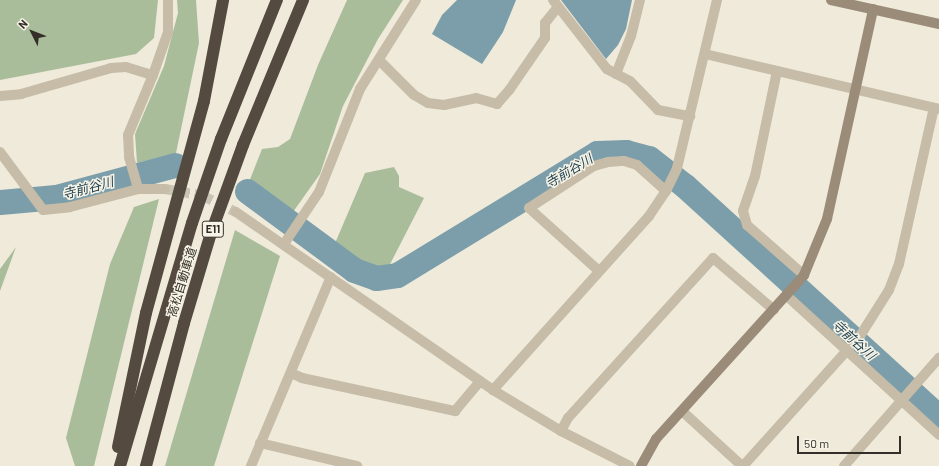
<!DOCTYPE html>
<html>
<head>
<meta charset="utf-8">
<style>
	body { margin:0 }
	#map { position:relative; width:939px; height:466px; overflow:hidden; background:#efeada; font-family:Barlow,"Noto Sans JP",sans-serif }
	div>[style] { position:absolute }
	.green>* { inset:0; background:#aabd9b }
	.water>* { inset:0; background:#7b9eaa }
	.river>* { height:25px; margin:-12.5px; padding:0 12.5px; transform-origin:12.5px; border-radius:12.5px; background:#7b9eaa }
	.street-tunnel>* { height:10px; margin-top:-5px; transform-origin:0; background:repeating-linear-gradient(90deg,#c9c4b6 0 10px,transparent 0 15px) }
	.street>* { height:10px; margin:-5px; padding:0 5px; transform-origin:5px; border-radius:5px; background:#c6bca7 }
	.secondary>* { height:10px; margin:-5px; padding:0 5px; transform-origin:5px; border-radius:5px; background:#9a8c79 }
	.highway>* { height:12px; margin:-6px; padding:0 6px; transform-origin:6px; border-radius:6px; background:#544a3f }
	span { translate:-50% -50%; white-space:nowrap; text-align:center; line-height:1.15; -webkit-text-stroke:3px #f7f3e6; paint-order:stroke }
	.shield-label span { padding:1px 3px; background:#f7f3e6; border:1px solid; border-radius:3px; -webkit-text-stroke-width:0 }
	.shield-label { font-size:11px; color:#332e27; font-weight:700 }
	.street-label { font-size:12px; color:#332e27 }
	.water-label { font-size:13px; color:#204352; font-style:italic }
	.north { position:absolute; left:12px; top:12px; width:40px; height:40px; -webkit-text-stroke:3px #f7f3e6; paint-order:stroke; rotate:312deg; font-size:11px; font-weight:700; line-height:16px; text-align:center; color:#332e27 }
	.north::after { content:''; display:block; margin:auto; width:14px; height:18px; background:#332e27; clip-path:polygon(50% 0,100% 100%,50% 72%,0 100%) }
	.scale { position:absolute; left:797px; top:436px; width:104px; height:18px; box-sizing:border-box; border:2px solid #332e27; border-top:0; padding-left:5px; font-size:12px; line-height:14px; white-space:nowrap; color:#332e27; -webkit-text-stroke:3px #f7f3e6; paint-order:stroke }
</style>
</head>
<body>
<div id="map">
	<div class="green">
		<div style="clip-path:polygon(0 0,158px 0,154px 38px,136px 54px,0 80px)"></div>
		<div style="clip-path:polygon(177px 0,196px 0,199px 43px,176px 153px,137px 163px,135px 134px,164px 66px,178px 13px)"></div>
		<div style="clip-path:polygon(347px 0,403px 0,378px 39px,343px 106px,320px 174px,293px 212px,247px 187px,262px 149px,278px 147px,290px 139px,318px 65px)"></div>
		<div style="clip-path:polygon(394px 167px,399px 176px,399px 187px,424px 198px,387px 270px,371px 271px,333px 248px,365px 173px)"></div>
		<div style="clip-path:polygon(159px 199px,94px 466px,75px 466px,66px 438px,110px 264px,134px 207px)"></div>
		<div style="clip-path:polygon(235px 230px,280px 256px,214px 466px,165px 466px)"></div>
		<div style="clip-path:polygon(16px 247px,0 291px,0 269px)"></div>
	</div>
	<div class="water">
		<div style="clip-path:polygon(457px 0,516px 0,503px 32px,482px 64px,432px 34px,442px 15px)"></div>
		<div style="clip-path:polygon(561px 0,632px 0,626px 29px,618px 45px,606px 59px)"></div>
	</div>
	<div class="river">
		<div style="left:247px;top:191px;width:133px;rotate:36.4deg"></div>
		<div style="left:354px;top:270px;width:23px;rotate:20deg"></div>
		<div style="left:376px;top:278px;width:21px;rotate:-8deg"></div>
		<div style="left:397px;top:275px;width:234px;rotate:-31.4deg"></div>
		<div style="left:597px;top:153px;width:29px;rotate:-2deg"></div>
		<div style="left:626px;top:152px;width:24px;rotate:15deg"></div>
		<div style="left:649px;top:158px;width:46px;rotate:37.9deg"></div>
		<div style="left:685px;top:186px;width:343px;rotate:42.3deg"></div>
		<div style="left:0;top:202px;width:56px;rotate:-5.1deg"></div>
		<div style="left:56px;top:197px;width:123px;rotate:-15.1deg"></div>
	</div>
	<div class="street-tunnel">
		<div style="left:165px;top:189px;width:39px;rotate:10deg"></div>
		<div style="left:203px;top:196px;width:37px;rotate:26deg"></div>
	</div>
	<div class="street">
		<div style="left:553px;top:0;width:88px;rotate:52deg"></div>
		<div style="left:607px;top:69px;width:26px;rotate:28deg"></div>
		<div style="left:630px;top:81px;width:40px;rotate:46deg"></div>
		<div style="left:658px;top:110px;width:33px;rotate:11deg"></div>
		<div style="left:705px;top:54px;width:240px;rotate:13.2deg"></div>
		<div style="left:379px;top:60px;width:49px;rotate:45deg"></div>
		<div style="left:414px;top:95px;width:16px;rotate:30deg"></div>
		<div style="left:428px;top:103px;width:16px;rotate:7deg"></div>
		<div style="left:444px;top:105px;width:33px;rotate:-12deg"></div>
		<div style="left:476px;top:98px;width:22px;rotate:16deg"></div>
		<div style="left:497px;top:104px;width:20px;rotate:-49deg"></div>
		<div style="left:510px;top:89px;width:62px;rotate:-55.5deg"></div>
		<div style="left:545px;top:38px;width:15px;rotate:-90deg"></div>
		<div style="left:545px;top:23px;width:21px;rotate:-51deg"></div>
		<div style="left:777px;top:71px;width:107px;rotate:101.8deg"></div>
		<div style="left:755px;top:176px;width:37px;rotate:109deg"></div>
		<div style="left:743px;top:211px;width:15px;rotate:74deg"></div>
		<div style="left:747px;top:225px;width:76px;rotate:41.3deg"></div>
		<div style="left:616px;top:74px;width:41px;rotate:-68.5deg"></div>
		<div style="left:631px;top:36px;width:37px;rotate:-76deg"></div>
		<div style="left:153px;top:75px;width:46px;rotate:-70.8deg"></div>
		<div style="left:168px;top:32px;width:32px;rotate:-90deg"></div>
		<div style="left:0;top:96px;width:21px;rotate:-5deg"></div>
		<div style="left:21px;top:94px;width:94px;rotate:-16.1deg"></div>
		<div style="left:111px;top:68px;width:15px;rotate:-4deg"></div>
		<div style="left:126px;top:67px;width:28px;rotate:17deg"></div>
		<div style="left:153px;top:75px;width:65px;rotate:112.6deg"></div>
		<div style="left:128px;top:135px;width:22px;rotate:87deg"></div>
		<div style="left:129px;top:157px;width:33px;rotate:74deg"></div>
		<div style="left:0;top:152px;width:72px;rotate:53.4deg"></div>
		<div style="left:43px;top:210px;width:27px;rotate:-6deg"></div>
		<div style="left:70px;top:207px;width:70px;rotate:-14.8deg"></div>
		<div style="left:138px;top:189px;width:27px"></div>
		<div style="left:236px;top:212px;width:313px;rotate:34.7deg"></div>
		<div style="left:493px;top:390px;width:79px;rotate:31.1deg"></div>
		<div style="left:561px;top:431px;width:77px;rotate:26.9deg"></div>
		<div style="left:284px;top:244px;width:63px;rotate:-56.1deg"></div>
		<div style="left:319px;top:192px;width:111px;rotate:-68.3deg"></div>
		<div style="left:360px;top:89px;width:105px;rotate:-57.8deg"></div>
		<div style="left:599px;top:271px;width:94px;rotate:-138deg"></div>
		<div style="left:529px;top:208px;width:77px;rotate:-32.9deg"></div>
		<div style="left:594px;top:166px;width:15px;rotate:-16deg"></div>
		<div style="left:608px;top:162px;width:16px;rotate:-4deg"></div>
		<div style="left:624px;top:161px;width:14px;rotate:17deg"></div>
		<div style="left:637px;top:165px;width:39px;rotate:42deg"></div>
		<div style="left:787px;top:296px;width:206px;rotate:42.4deg"></div>
		<div style="left:291px;top:373px;width:12px;rotate:24deg"></div>
		<div style="left:302px;top:378px;width:157px;rotate:12.2deg"></div>
		<div style="left:455px;top:411px;width:39px;rotate:-50deg"></div>
		<div style="left:493px;top:390px;width:234px;rotate:-48.1deg"></div>
		<div style="left:649px;top:216px;width:30px;rotate:-56deg"></div>
		<div style="left:666px;top:191px;width:25px;rotate:-64deg"></div>
		<div style="left:677px;top:168px;width:173px;rotate:-76.6deg"></div>
		<div style="left:682px;top:411px;width:81px;rotate:42.5deg"></div>
		<div style="left:561px;top:431px;width:15px;rotate:-62deg"></div>
		<div style="left:568px;top:418px;width:216px;rotate:-47.8deg"></div>
		<div style="left:713px;top:258px;width:80px;rotate:40.4deg"></div>
		<div style="left:260px;top:443px;width:100px;rotate:13.3deg"></div>
		<div style="left:251px;top:466px;width:205px;rotate:-67.1deg"></div>
		<div style="left:743px;top:466px;width:175px;rotate:-48deg"></div>
		<div style="left:860px;top:336px;width:54px;rotate:-57.8deg"></div>
		<div style="left:889px;top:290px;width:28px;rotate:-69deg"></div>
		<div style="left:899px;top:264px;width:160px;rotate:-77.4deg"></div>
		<div style="left:844px;top:466px;width:144px;rotate:-48.7deg"></div>
	</div>
	<div class="secondary">
		<div style="left:831px;top:0;width:111px;rotate:12.5deg"></div>
		<div style="left:641px;top:466px;width:31px;rotate:-61deg"></div>
		<div style="left:656px;top:439px;width:221px;rotate:-47.9deg"></div>
		<div style="left:804px;top:275px;width:61px;rotate:-67.7deg"></div>
		<div style="left:827px;top:219px;width:215px;rotate:-77.6deg"></div>
	</div>
	<div class="highway">
		<div style="left:118px;top:447px;width:137px;rotate:-78.2deg"></div>
		<div style="left:146px;top:313px;width:220px;rotate:-74.7deg"></div>
		<div style="left:204px;top:101px;width:103px;rotate:-79.3deg"></div>
		<div style="left:120px;top:466px;width:253px;rotate:-73.5deg"></div>
		<div style="left:192px;top:223px;width:89px;rotate:-71deg"></div>
		<div style="left:221px;top:139px;width:150px;rotate:-68.1deg"></div>
		<div style="left:146px;top:466px;width:148px;rotate:-75.1deg"></div>
		<div style="left:184px;top:323px;width:94px;rotate:-73.3deg"></div>
		<div style="left:211px;top:233px;width:94px;rotate:-70deg"></div>
		<div style="left:243px;top:145px;width:157px;rotate:-67.5deg"></div>
	</div>
	<div class="shield-label">
		<span style="left:213px;top:229px">E11</span>
	</div>
	<div class="street-label">
		<span style="left:182px;top:282px;rotate:-73deg">高松自動車道</span>
	</div>
	<div class="water-label">
		<span style="left:569px;top:171px;rotate:-31deg">寺前谷川</span>
		<span style="left:88px;top:188px;rotate:-15deg">寺前谷川</span>
		<span style="left:854px;top:340px;rotate:42deg">寺前谷川</span>
	</div>
	<div class="north">N</div>
	<div class="scale">50 m</div>
</div>
</body>
</html>
